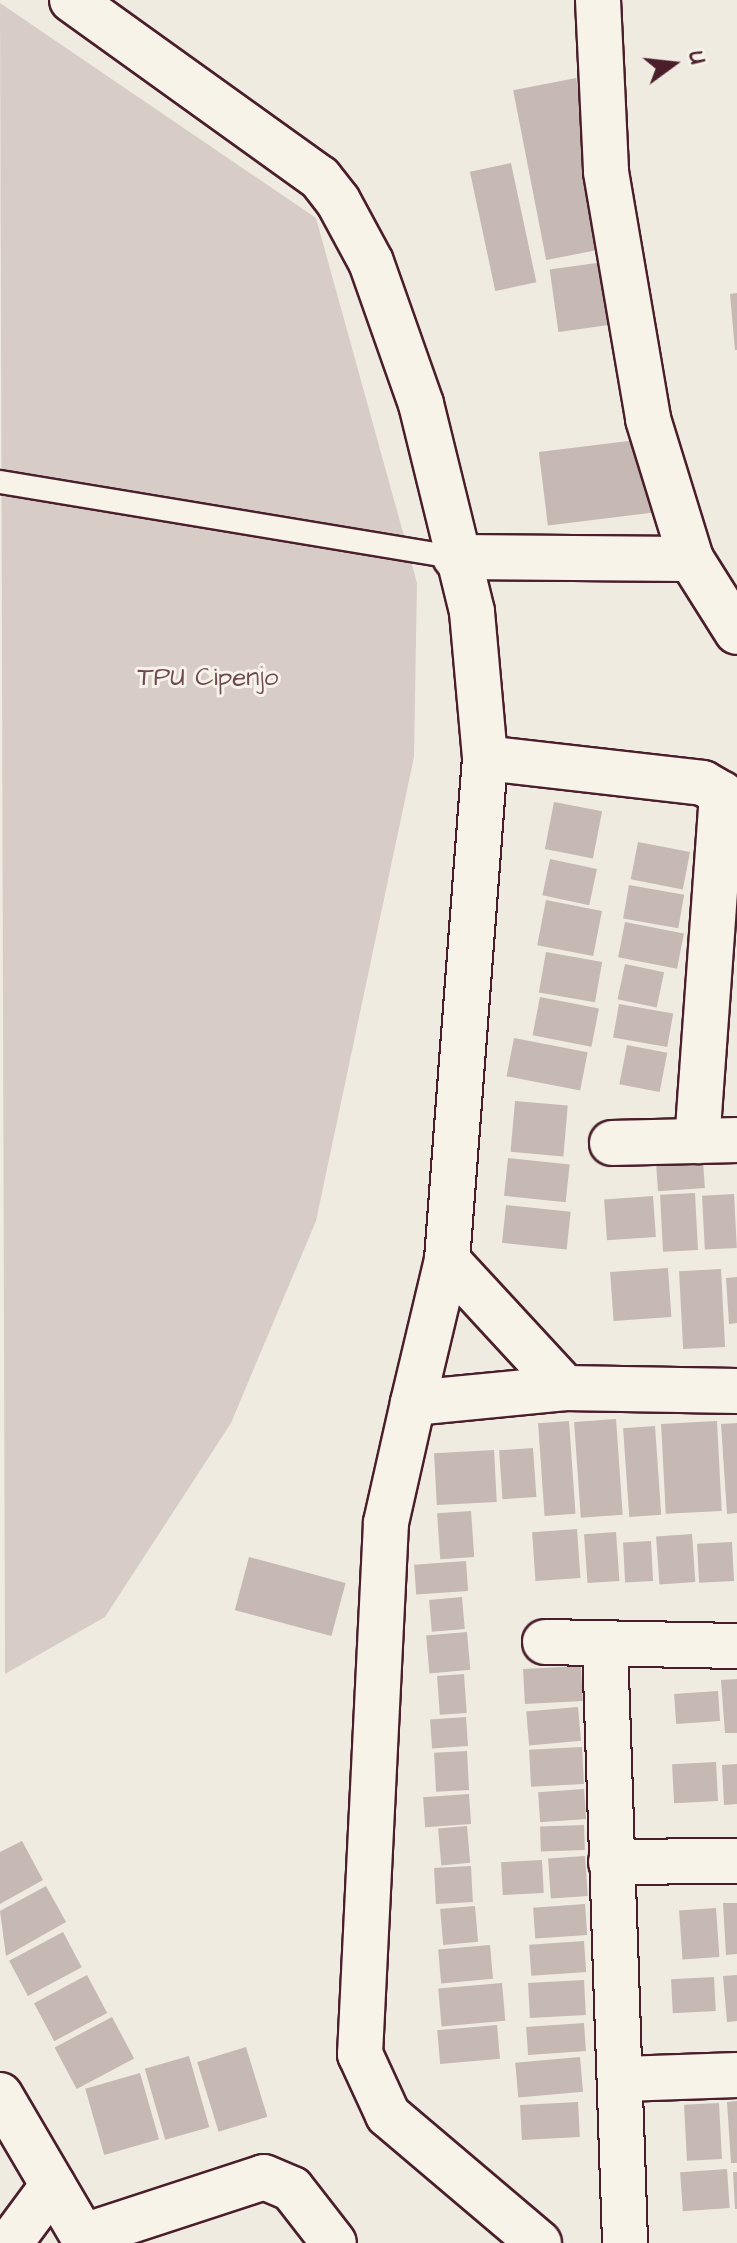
<!DOCTYPE html>
<html>
<head>
<meta charset="utf-8">
<style>
	body { margin:0 }
	#map { position:relative; width:737px; height:2243px; overflow:hidden; background:#f0ebe0; font-family:"Architects Daughter",sans-serif }
	div>[style] { position:absolute }
	.green>* { inset:0; background:#d8cdc6 }
	.building>* { inset:0; background:#c6b8b3; transform-origin:0 0 }
	.roads { filter:drop-shadow(2px 0 #4a1f2b) drop-shadow(-2px 0 #4a1f2b) drop-shadow(0 2px #4a1f2b) drop-shadow(0 -2px #4a1f2b) }
	.lane>* { height:22px; margin:-11px; padding:0 11px; transform-origin:11px; border-radius:11px; background:#f7f3e8 }
	.street>* { height:44px; margin:-22px; padding:0 22px; transform-origin:22px; border-radius:22px; background:#f7f3e8 }
	span { translate:-50% -50%; white-space:nowrap; text-align:center; line-height:1.15; -webkit-text-stroke:6px #f7f3e8; paint-order:stroke }
	.park-label { font-size:26px; color:#6e4a52 }
	.north { position:absolute; left:633px; top:24px; width:80px; height:80px; -webkit-text-stroke:6px #f7f3e8; paint-order:stroke; rotate:75deg; font-size:22px; font-weight:700; line-height:32px; text-align:center; color:#4a1f2b }
	.north::after { content:''; display:block; margin:auto; width:28px; height:36px; background:#4a1f2b; clip-path:polygon(50% 0,100% 100%,50% 72%,0 100%) }
</style>
</head>
<body>
<div id="map">
	<div class="green">
		<div style="clip-path:polygon(0 3px,316px 218px,417px 583px,414px 757px,316px 1221px,231px 1423px,105px 1617px,5px 1674px)"></div>
	</div>
	<div class="building">
		<div style="left:576px;top:78px;width:173px;height:64px;rotate:79deg"></div>
		<div style="left:511px;top:163px;width:122px;height:42px;rotate:78deg"></div>
		<div style="left:618px;top:260px;width:63px;height:69px;rotate:82deg"></div>
		<div style="clip-path:polygon(737px 293px,737px 350px,735px 350px,730px 294px)"></div>
		<div style="left:653px;top:438px;width:74px;height:115px;rotate:83deg"></div>
		<div style="left:554px;top:802px;width:49px;height:48px;rotate:11deg"></div>
		<div style="left:638px;top:842px;width:53px;height:38px;rotate:11deg"></div>
		<div style="left:550px;top:859px;width:48px;height:37px;rotate:12deg"></div>
		<div style="left:629px;top:885px;width:56px;height:34px;rotate:10deg"></div>
		<div style="left:546px;top:900px;width:57px;height:46px;rotate:11deg"></div>
		<div style="left:625px;top:922px;width:60px;height:36px;rotate:11deg"></div>
		<div style="left:546px;top:952px;width:57px;height:41px;rotate:10deg"></div>
		<div style="left:625px;top:964px;width:40px;height:36px;rotate:12deg"></div>
		<div style="left:540px;top:997px;width:60px;height:39px;rotate:11deg"></div>
		<div style="left:619px;top:1004px;width:55px;height:34px;rotate:10deg"></div>
		<div style="left:514px;top:1038px;width:75px;height:39px;rotate:11deg"></div>
		<div style="left:627px;top:1045px;width:41px;height:40px;rotate:11deg"></div>
		<div style="left:515px;top:1101px;width:53px;height:51px;rotate:5deg"></div>
		<div style="left:508px;top:1158px;width:62px;height:38px;rotate:6deg"></div>
		<div style="left:703px;top:1161px;width:27px;height:47px;rotate:86deg"></div>
		<div style="left:695px;top:1193px;width:57px;height:35px;rotate:87deg"></div>
		<div style="left:734px;top:1194px;width:54px;height:32px;rotate:87deg"></div>
		<div style="left:653px;top:1196px;width:41px;height:49px;rotate:86deg"></div>
		<div style="left:506px;top:1205px;width:65px;height:38px;rotate:6deg"></div>
		<div style="left:668px;top:1268px;width:49px;height:58px;rotate:86deg"></div>
		<div style="left:721px;top:1269px;width:78px;height:42px;rotate:87deg"></div>
		<div style="clip-path:polygon(737px 1277px,737px 1323px,729px 1324px,726px 1278px)"></div>
		<div style="left:616px;top:1419px;width:96px;height:42px;rotate:86deg"></div>
		<div style="left:569px;top:1421px;width:93px;height:31px;rotate:86deg"></div>
		<div style="left:717px;top:1421px;width:90px;height:56px;rotate:87deg"></div>
		<div style="clip-path:polygon(737px 1423px,737px 1513px,727px 1514px,721px 1424px)"></div>
		<div style="left:655px;top:1426px;width:89px;height:32px;rotate:86deg"></div>
		<div style="left:533px;top:1448px;width:49px;height:34px;rotate:86deg"></div>
		<div style="left:494px;top:1450px;width:52px;height:60px;rotate:87deg"></div>
		<div style="left:471px;top:1511px;width:46px;height:34px;rotate:86deg"></div>
		<div style="left:577px;top:1529px;width:49px;height:45px;rotate:86deg"></div>
		<div style="left:616px;top:1532px;width:49px;height:32px;rotate:86deg"></div>
		<div style="left:692px;top:1534px;width:48px;height:36px;rotate:86deg"></div>
		<div style="left:651px;top:1541px;width:40px;height:28px;rotate:87deg"></div>
		<div style="left:732px;top:1542px;width:39px;height:35px;rotate:87deg"></div>
		<div style="left:249px;top:1557px;width:100px;height:55px;rotate:15deg"></div>
		<div style="left:466px;top:1561px;width:30px;height:52px;rotate:86deg"></div>
		<div style="left:462px;top:1597px;width:32px;height:33px;rotate:85deg"></div>
		<div style="left:467px;top:1632px;width:38px;height:41px;rotate:85deg"></div>
		<div style="left:581px;top:1666px;width:35px;height:58px;rotate:87deg"></div>
		<div style="left:464px;top:1674px;width:39px;height:27px;rotate:86deg"></div>
		<div style="clip-path:polygon(737px 1679px,737px 1733px,725px 1733px,721px 1680px)"></div>
		<div style="left:718px;top:1691px;width:30px;height:44px;rotate:86deg"></div>
		<div style="left:578px;top:1707px;width:34px;height:52px;rotate:85deg"></div>
		<div style="left:466px;top:1717px;width:29px;height:36px;rotate:86deg"></div>
		<div style="left:582px;top:1747px;width:37px;height:53px;rotate:87deg"></div>
		<div style="left:467px;top:1751px;width:39px;height:33px;rotate:87deg"></div>
		<div style="left:716px;top:1762px;width:39px;height:44px;rotate:87deg"></div>
		<div style="clip-path:polygon(737px 1764px,737px 1804px,724px 1805px,722px 1765px)"></div>
		<div style="left:584px;top:1789px;width:30px;height:46px;rotate:86deg"></div>
		<div style="left:469px;top:1794px;width:30px;height:46px;rotate:86deg"></div>
		<div style="left:584px;top:1825px;width:25px;height:44px;rotate:88deg"></div>
		<div style="left:467px;top:1826px;width:37px;height:29px;rotate:85deg"></div>
		<div style="clip-path:polygon(22px 1841px,43px 1880px,0 1904px,0 1852px)"></div>
		<div style="left:585px;top:1856px;width:40px;height:37px;rotate:86deg"></div>
		<div style="left:542px;top:1860px;width:33px;height:41px;rotate:87deg"></div>
		<div style="left:471px;top:1866px;width:36px;height:37px;rotate:87deg"></div>
		<div style="clip-path:polygon(46px 1886px,66px 1922px,6px 1956px,0 1911px)"></div>
		<div style="clip-path:polygon(723px 1903px,737px 1903px,737px 1954px,726px 1955px)"></div>
		<div style="left:585px;top:1904px;width:31px;height:52px;rotate:86deg"></div>
		<div style="left:475px;top:1906px;width:36px;height:35px;rotate:85deg"></div>
		<div style="left:716px;top:1908px;width:49px;height:37px;rotate:86deg"></div>
		<div style="left:63px;top:1932px;width:40px;height:61px;rotate:62deg"></div>
		<div style="left:584px;top:1941px;width:31px;height:55px;rotate:86deg"></div>
		<div style="left:490px;top:1945px;width:34px;height:52px;rotate:85deg"></div>
		<div style="left:87px;top:1975px;width:43px;height:60px;rotate:62deg"></div>
		<div style="clip-path:polygon(737px 1975px,737px 2021px,727px 2022px,723px 1976px)"></div>
		<div style="left:714px;top:1977px;width:34px;height:43px;rotate:87deg"></div>
		<div style="left:584px;top:1980px;width:35px;height:56px;rotate:87deg"></div>
		<div style="left:502px;top:1983px;width:38px;height:64px;rotate:85deg"></div>
		<div style="left:112px;top:2017px;width:47px;height:65px;rotate:62deg"></div>
		<div style="left:584px;top:2023px;width:28px;height:58px;rotate:86deg"></div>
		<div style="left:497px;top:2025px;width:34px;height:60px;rotate:85deg"></div>
		<div style="left:246px;top:2047px;width:73px;height:51px;rotate:73deg"></div>
		<div style="left:189px;top:2056px;width:74px;height:46px;rotate:74deg"></div>
		<div style="left:580px;top:2057px;width:35px;height:65px;rotate:85deg"></div>
		<div style="left:140px;top:2073px;width:69px;height:57px;rotate:74deg"></div>
		<div style="clip-path:polygon(737px 2101px,737px 2163px,731px 2163px,727px 2102px)"></div>
		<div style="left:578px;top:2102px;width:35px;height:58px;rotate:87deg"></div>
		<div style="left:719px;top:2103px;width:56px;height:35px;rotate:87deg"></div>
		<div style="left:727px;top:2169px;width:39px;height:47px;rotate:86deg"></div>
		<div style="clip-path:polygon(733px 2172px,737px 2172px,737px 2209px,735px 2209px)"></div>
	</div>
	<div class="roads">
		<div class="lane">
			<div style="left:0;top:482px;width:461px;rotate:9.4deg"></div>
		</div>
		<div class="street">
			<div style="left:72px;top:0;width:305px;rotate:35.7deg"></div>
			<div style="left:320px;top:178px;width:29px;rotate:52deg"></div>
			<div style="left:338px;top:201px;width:69px;rotate:61.6deg"></div>
			<div style="left:371px;top:262px;width:151px;rotate:70.6deg"></div>
			<div style="left:421px;top:404px;width:214px;rotate:76.2deg"></div>
			<div style="left:472px;top:612px;width:147px;rotate:84.9deg"></div>
			<div style="left:485px;top:758px;width:503px;rotate:94.33deg"></div>
			<div style="left:447px;top:1260px;width:147px;rotate:103.4deg"></div>
			<div style="left:413px;top:1403px;width:153px;rotate:-5.6deg"></div>
			<div style="left:565px;top:1388px;width:172px;rotate:1deg"></div>
			<div style="left:598px;top:0;width:172px;rotate:87.3deg"></div>
			<div style="left:606px;top:172px;width:251px;rotate:80.3deg"></div>
			<div style="left:648px;top:419px;width:146px;rotate:72.9deg"></div>
			<div style="left:691px;top:559px;width:86px;rotate:57.8deg"></div>
			<div style="left:455px;top:557px;width:236px;rotate:0.5deg"></div>
			<div style="left:485px;top:758px;width:219px;rotate:6.5deg"></div>
			<div style="left:703px;top:783px;width:22px;rotate:30deg"></div>
			<div style="left:722px;top:794px;width:348px;rotate:94.1deg"></div>
			<div style="left:612px;top:1143px;width:125px;rotate:-1.4deg"></div>
			<div style="left:447px;top:1260px;width:174px;rotate:47.3deg"></div>
			<div style="left:413px;top:1403px;width:123px;rotate:102.7deg"></div>
			<div style="left:386px;top:1523px;width:532px;rotate:92.8deg"></div>
			<div style="left:360px;top:2054px;width:67px;rotate:65.3deg"></div>
			<div style="left:388px;top:2115px;width:198px;rotate:40.3deg"></div>
			<div style="left:545px;top:1642px;width:192px;rotate:1.2deg"></div>
			<div style="left:605px;top:1645px;width:598px;rotate:88.08deg"></div>
			<div style="left:611px;top:1862px;width:126px;rotate:-0.5deg"></div>
			<div style="left:623px;top:2079px;width:114px;rotate:-2deg"></div>
			<div style="left:0;top:2095px;width:172px;rotate:59.6deg"></div>
			<div style="left:84px;top:2236px;width:189px;rotate:-18.1deg"></div>
			<div style="left:264px;top:2177px;width:30px;rotate:23deg"></div>
			<div style="left:292px;top:2189px;width:68px;rotate:52.1deg"></div>
			<div style="left:10px;top:2243px;width:72px;rotate:-53.4deg"></div>
		</div>
	</div>
	<div class="park-label">
		<span style="left:208px;top:678px">TPU Cipenjo</span>
	</div>
	<div class="north">U</div>
</div>
</body>
</html>
